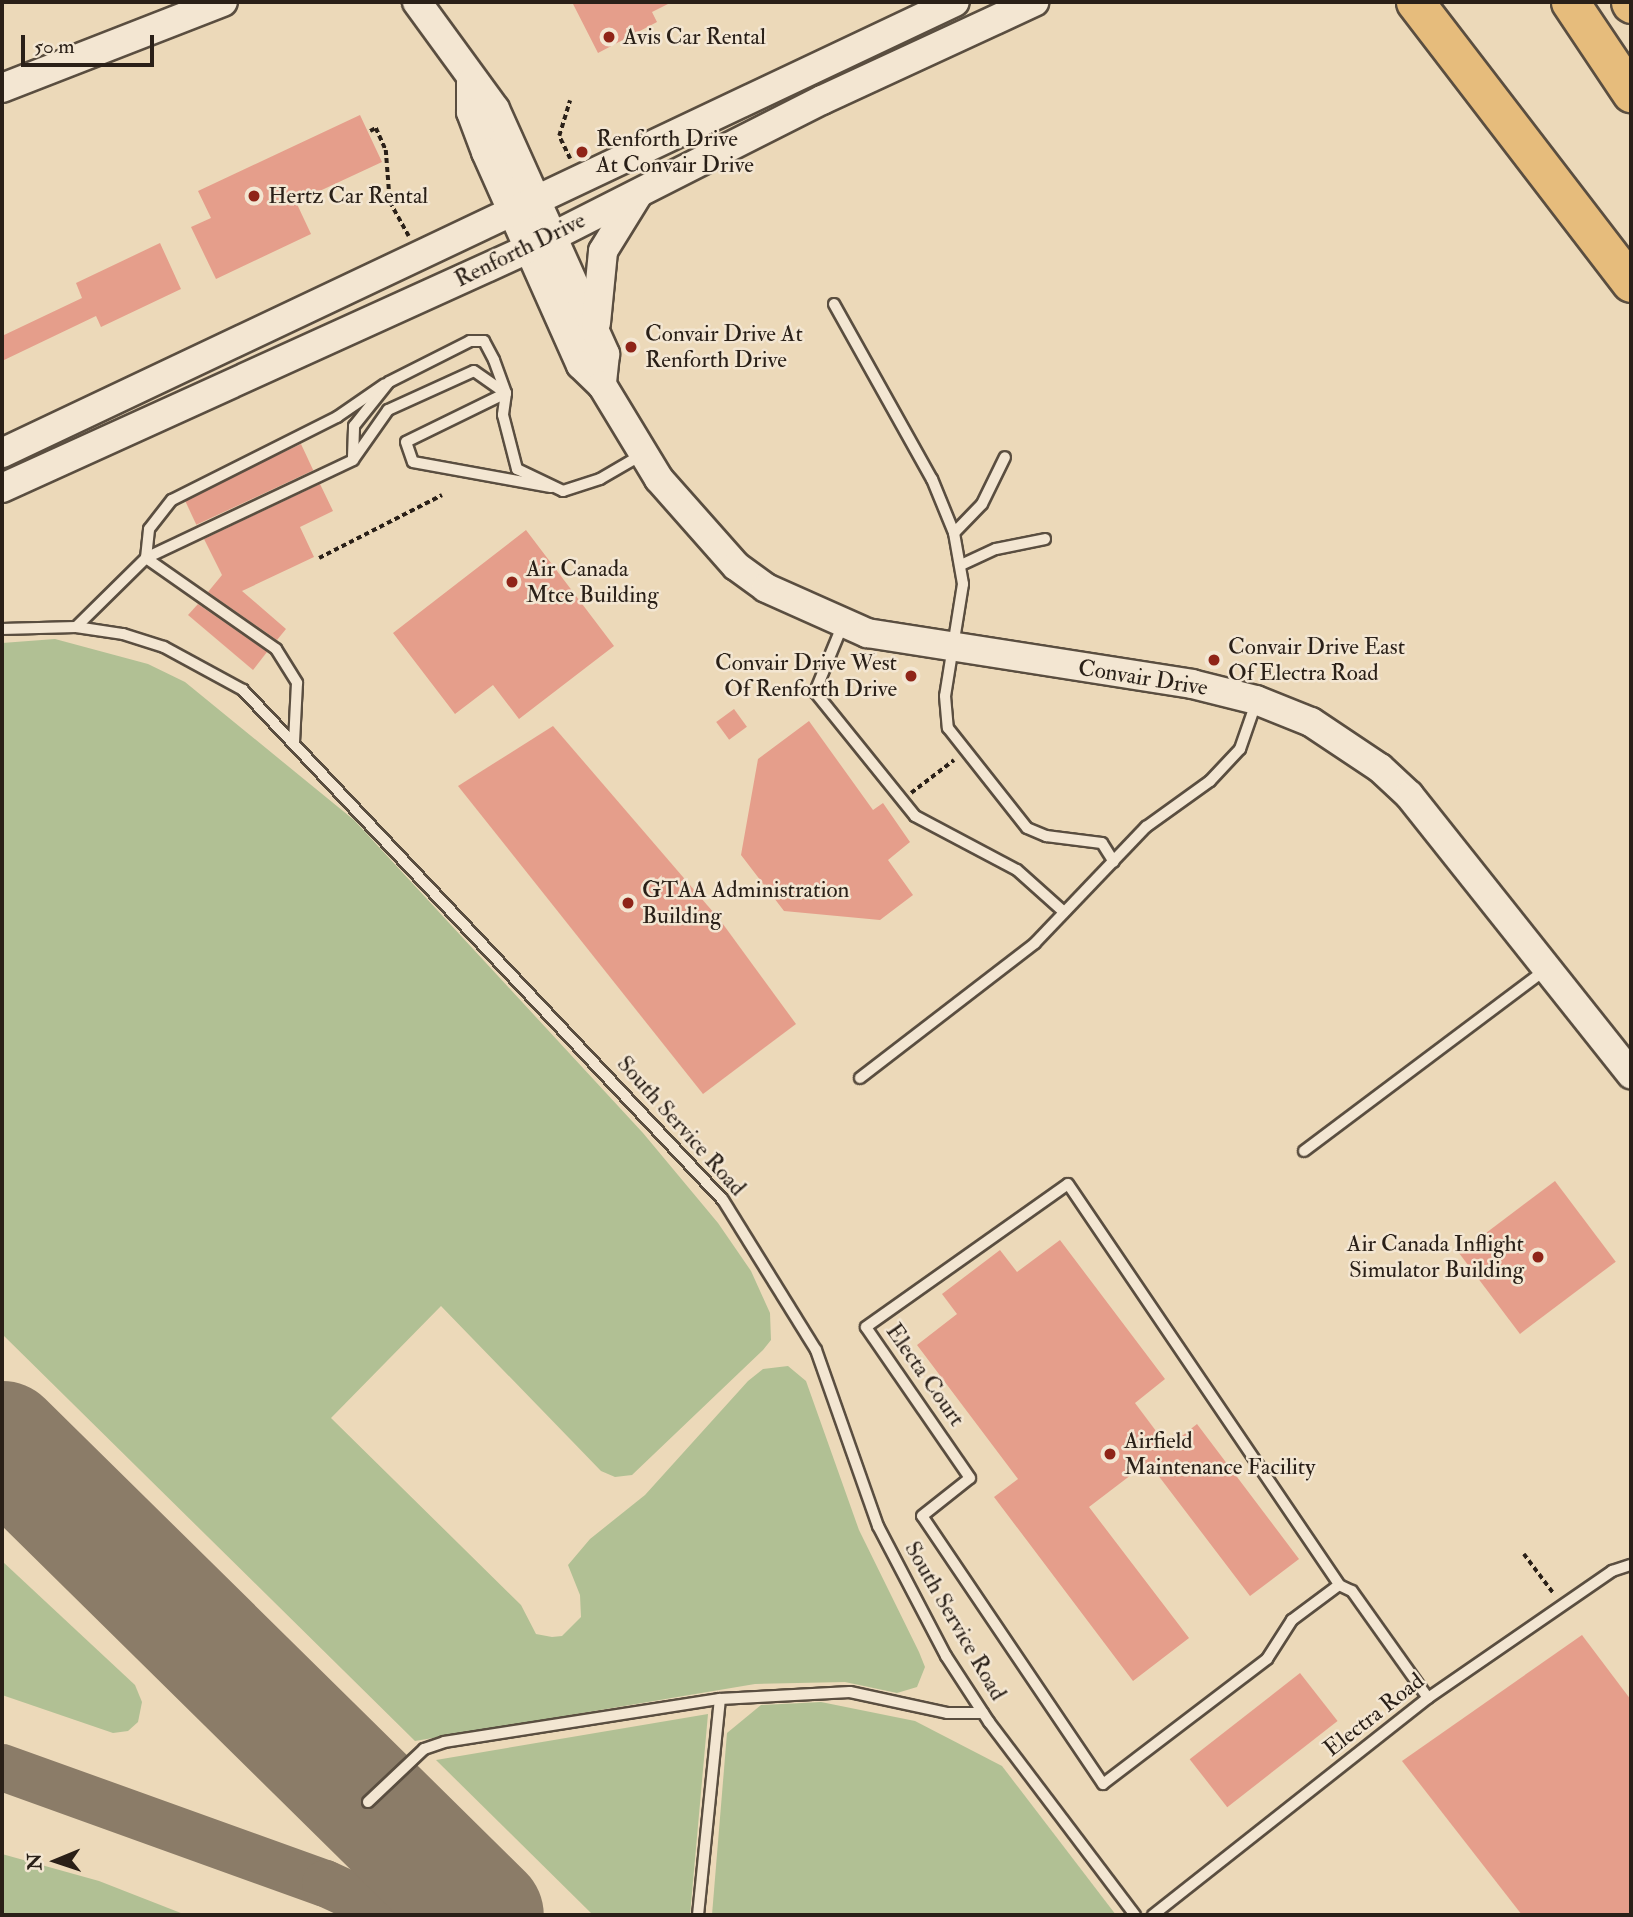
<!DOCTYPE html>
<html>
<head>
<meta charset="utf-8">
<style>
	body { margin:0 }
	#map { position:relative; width:1633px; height:1917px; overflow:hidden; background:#ecd9b9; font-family:"IM FELL Double Pica",serif }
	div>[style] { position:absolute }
	.green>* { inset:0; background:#b1c094 }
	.taxiway>* { height:47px; margin:-23.5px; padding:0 23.5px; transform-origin:23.5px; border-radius:23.5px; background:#8b7c68 }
	.runway>* { height:121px; margin:-60.5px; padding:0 60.5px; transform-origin:60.5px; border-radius:60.5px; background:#8b7c68 }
	.building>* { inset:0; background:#e59e8b; transform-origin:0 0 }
	.path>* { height:3.5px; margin-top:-1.75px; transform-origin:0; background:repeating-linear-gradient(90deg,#2a2018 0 5px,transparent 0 8.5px) }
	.roads { filter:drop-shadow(2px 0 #5a4e40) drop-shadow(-2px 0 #5a4e40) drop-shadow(0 2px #5a4e40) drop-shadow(0 -2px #5a4e40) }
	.lane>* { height:10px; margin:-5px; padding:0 5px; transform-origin:5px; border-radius:5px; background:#f3e6d2 }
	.secondary>* { height:28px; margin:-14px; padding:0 14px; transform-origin:14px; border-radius:14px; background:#f3e6d2 }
	.highway>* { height:37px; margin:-18.5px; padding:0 18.5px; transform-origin:18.5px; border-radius:18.5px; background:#e6bc7c }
	.dots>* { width:19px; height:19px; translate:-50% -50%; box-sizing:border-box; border:4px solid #f3e6d2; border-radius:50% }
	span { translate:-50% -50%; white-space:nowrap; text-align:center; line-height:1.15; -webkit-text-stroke:5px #f3e6d2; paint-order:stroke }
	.poi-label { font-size:23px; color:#2a2018 }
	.left { translate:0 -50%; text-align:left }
	.right { translate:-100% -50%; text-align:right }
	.street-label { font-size:23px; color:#2a2018 }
	.frame { position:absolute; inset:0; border:4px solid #2a2018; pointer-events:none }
	.north { position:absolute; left:21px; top:1826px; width:70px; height:70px; -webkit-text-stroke:5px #f3e6d2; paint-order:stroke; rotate:268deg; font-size:19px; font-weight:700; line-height:28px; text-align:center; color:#2a2018 }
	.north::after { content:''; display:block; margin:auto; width:24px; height:32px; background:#2a2018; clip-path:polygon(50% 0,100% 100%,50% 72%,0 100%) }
	.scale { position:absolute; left:21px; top:35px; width:133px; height:32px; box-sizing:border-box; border:4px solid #2a2018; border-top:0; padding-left:9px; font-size:21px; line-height:24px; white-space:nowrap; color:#2a2018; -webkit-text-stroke:5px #f3e6d2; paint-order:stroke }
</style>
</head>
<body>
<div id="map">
	<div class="green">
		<div style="clip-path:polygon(55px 639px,148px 664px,185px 682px,354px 820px,643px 1133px,718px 1223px,751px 1271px,770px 1313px,771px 1340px,763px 1350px,632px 1475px,615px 1477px,601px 1471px,441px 1306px,331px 1418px,521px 1605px,536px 1634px,552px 1637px,562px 1636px,581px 1617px,580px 1595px,568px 1565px,590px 1539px,645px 1495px,748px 1381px,763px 1369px,788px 1366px,806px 1381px,859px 1530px,919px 1652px,925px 1667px,917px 1687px,897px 1693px,845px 1682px,755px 1684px,415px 1741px,2px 1334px,2px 643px)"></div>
		<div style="clip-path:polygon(2px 1561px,135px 1685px,142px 1702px,138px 1722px,128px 1731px,113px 1733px,2px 1695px)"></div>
		<div style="clip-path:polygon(821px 1702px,915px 1721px,1002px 1766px,1116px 1915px,712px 1915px,727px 1733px,761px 1705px)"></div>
		<div style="clip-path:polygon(708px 1714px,690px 1915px,593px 1915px,436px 1760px)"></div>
		<div style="clip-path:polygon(2px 1854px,99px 1881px,186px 1915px,2px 1915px)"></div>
	</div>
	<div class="taxiway">
		<div style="left:2px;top:1446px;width:53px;rotate:41.2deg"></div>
		<div style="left:2px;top:1767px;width:343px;rotate:19.8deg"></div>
		<div style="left:325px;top:1883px;width:77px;rotate:24.6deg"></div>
	</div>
	<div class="runway">
		<div style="left:2px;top:1441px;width:675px;rotate:44.58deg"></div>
	</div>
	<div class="building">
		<div style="clip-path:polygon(572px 2px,672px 2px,652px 12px,657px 22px,598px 53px)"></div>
		<div style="clip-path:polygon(360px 115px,382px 162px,296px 202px,311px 234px,216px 279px,191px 227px,211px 218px,198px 191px)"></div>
		<div style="clip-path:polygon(160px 243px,181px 289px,101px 327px,96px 316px,2px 361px,2px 336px,82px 298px,76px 283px)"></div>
		<div style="left:301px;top:444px;width:29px;height:129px;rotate:65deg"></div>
		<div style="clip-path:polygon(320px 484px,333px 511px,300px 527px,314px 557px,242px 591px,286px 629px,277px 640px,208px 592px,222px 575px,204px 539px)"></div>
		<div style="clip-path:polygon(526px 530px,614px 646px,519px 719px,493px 685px,455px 714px,393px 633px)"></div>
		<div style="clip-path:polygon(198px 604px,267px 652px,253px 670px,188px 615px)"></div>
		<div style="left:734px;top:709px;width:22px;height:22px;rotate:54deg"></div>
		<div style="clip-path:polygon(809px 721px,873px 810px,883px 803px,910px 842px,888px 860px,913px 895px,880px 920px,784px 911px,741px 855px,758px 759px)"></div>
		<div style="clip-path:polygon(553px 726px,720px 920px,796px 1024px,703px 1094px,458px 786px)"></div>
		<div style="left:1555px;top:1181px;width:101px;height:120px;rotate:53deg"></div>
		<div style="clip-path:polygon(1060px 1240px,1165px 1379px,1135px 1403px,1168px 1447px,1197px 1424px,1299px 1559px,1250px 1596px,1148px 1462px,1089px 1507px,1189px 1638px,1133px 1681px,994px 1497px,1018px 1479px,917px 1345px,957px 1314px,942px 1294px,1000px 1250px,1017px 1272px)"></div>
		<div style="clip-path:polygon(1582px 1635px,1631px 1700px,1631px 1915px,1522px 1915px,1402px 1761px)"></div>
		<div style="left:1300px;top:1673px;width:61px;height:140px;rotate:52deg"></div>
	</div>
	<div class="path">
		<div style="left:370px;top:131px;width:7px;rotate:-27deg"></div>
		<div style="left:376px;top:128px;width:24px;rotate:66deg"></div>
		<div style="left:386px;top:150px;width:52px;rotate:85.6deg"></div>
		<div style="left:390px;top:202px;width:39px;rotate:61deg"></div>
		<div style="left:570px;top:159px;width:25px;rotate:-116deg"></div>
		<div style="left:559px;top:136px;width:37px;rotate:-73deg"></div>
		<div style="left:319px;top:558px;width:138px;rotate:-27.1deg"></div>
		<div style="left:911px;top:793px;width:54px;rotate:-37.5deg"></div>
		<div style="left:1524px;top:1554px;width:50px;rotate:53.1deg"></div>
	</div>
	<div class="roads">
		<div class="lane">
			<div style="left:834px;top:304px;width:201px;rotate:60.8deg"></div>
			<div style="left:932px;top:479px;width:58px;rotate:67.8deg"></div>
			<div style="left:954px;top:533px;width:52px;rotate:80deg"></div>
			<div style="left:963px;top:584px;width:113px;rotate:99.1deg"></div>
			<div style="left:945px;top:696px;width:32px;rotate:85deg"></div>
			<div style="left:948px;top:728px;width:127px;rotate:51.7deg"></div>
			<div style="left:1027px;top:828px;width:21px;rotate:23deg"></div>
			<div style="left:1046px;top:836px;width:56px;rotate:7.1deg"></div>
			<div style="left:1102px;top:843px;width:22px;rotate:58deg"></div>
			<div style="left:353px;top:457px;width:31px;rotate:-88deg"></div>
			<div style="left:354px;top:426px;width:56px;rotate:-51.5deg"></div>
			<div style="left:389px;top:382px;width:91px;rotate:-26.8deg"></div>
			<div style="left:470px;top:341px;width:14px"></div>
			<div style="left:484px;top:341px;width:21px;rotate:62deg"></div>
			<div style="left:494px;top:360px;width:35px;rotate:70deg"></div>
			<div style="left:506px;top:393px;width:22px;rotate:98deg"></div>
			<div style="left:503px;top:415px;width:56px;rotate:75.5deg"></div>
			<div style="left:517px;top:469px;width:51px;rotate:25.6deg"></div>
			<div style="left:563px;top:491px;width:39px;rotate:-18deg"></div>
			<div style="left:600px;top:479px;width:50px;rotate:-30.2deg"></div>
			<div style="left:954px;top:533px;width:40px;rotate:-46deg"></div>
			<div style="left:982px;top:504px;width:52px;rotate:-63.9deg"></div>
			<div style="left:146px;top:558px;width:29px;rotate:-84deg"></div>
			<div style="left:149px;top:529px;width:37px;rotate:-52deg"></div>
			<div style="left:172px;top:500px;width:185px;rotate:-26.7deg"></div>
			<div style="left:337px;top:417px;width:58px;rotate:-34.5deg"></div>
			<div style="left:146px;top:558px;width:159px;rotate:35deg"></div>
			<div style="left:276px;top:649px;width:40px;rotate:58deg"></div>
			<div style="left:297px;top:683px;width:59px;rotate:92.9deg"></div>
			<div style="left:961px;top:565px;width:38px;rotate:-25deg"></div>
			<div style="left:996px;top:549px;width:50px;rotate:-11.5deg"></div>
			<div style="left:843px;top:624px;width:74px;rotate:112.4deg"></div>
			<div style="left:815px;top:692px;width:159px;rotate:51.1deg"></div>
			<div style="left:915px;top:816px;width:115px;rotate:27.9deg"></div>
			<div style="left:1017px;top:870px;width:63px;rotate:41.8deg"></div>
			<div style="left:76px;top:627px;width:98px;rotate:-44.6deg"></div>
			<div style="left:146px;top:558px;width:229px;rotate:-25.3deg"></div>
			<div style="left:353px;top:460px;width:61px;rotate:-55deg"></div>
			<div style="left:388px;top:410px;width:94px;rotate:-24.4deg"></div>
			<div style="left:474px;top:371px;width:39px;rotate:35deg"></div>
			<div style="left:506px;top:393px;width:111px;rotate:153.9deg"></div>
			<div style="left:406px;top:442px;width:21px;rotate:71deg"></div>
			<div style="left:413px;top:462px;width:140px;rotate:10.3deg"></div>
			<div style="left:2px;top:629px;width:74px;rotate:-1.5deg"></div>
			<div style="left:76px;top:627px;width:48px;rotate:8.5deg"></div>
			<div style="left:123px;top:634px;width:43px;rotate:17.6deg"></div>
			<div style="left:164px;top:647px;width:90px;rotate:28.6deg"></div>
			<div style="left:243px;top:690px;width:700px;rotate:46.74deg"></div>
			<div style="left:723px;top:1200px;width:176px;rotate:58.2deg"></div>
			<div style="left:816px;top:1350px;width:187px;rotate:70.6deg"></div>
			<div style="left:878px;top:1526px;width:147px;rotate:62.4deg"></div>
			<div style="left:946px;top:1656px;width:79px;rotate:56.9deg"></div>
			<div style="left:989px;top:1722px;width:242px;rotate:52.9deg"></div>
			<div style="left:860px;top:1078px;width:221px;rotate:-37.6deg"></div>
			<div style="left:1035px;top:943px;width:161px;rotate:-46.3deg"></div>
			<div style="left:1146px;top:827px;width:79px;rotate:-35.7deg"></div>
			<div style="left:1210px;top:781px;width:44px;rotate:-46.8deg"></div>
			<div style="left:1240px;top:749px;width:49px;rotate:-70.8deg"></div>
			<div style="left:1304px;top:1151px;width:301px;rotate:-36.9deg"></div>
			<div style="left:1339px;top:1585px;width:59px;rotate:143.3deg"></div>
			<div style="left:1292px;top:1620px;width:46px;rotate:122.7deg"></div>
			<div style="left:1267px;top:1659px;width:206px;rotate:142.7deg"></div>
			<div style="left:1103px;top:1784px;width:323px;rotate:-124deg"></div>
			<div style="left:922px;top:1516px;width:61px;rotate:-38.4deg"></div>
			<div style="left:970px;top:1478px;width:183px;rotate:-124.6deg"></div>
			<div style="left:866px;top:1327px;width:247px;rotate:-35.3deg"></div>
			<div style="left:1068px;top:1184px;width:484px;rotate:55.9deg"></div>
			<div style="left:1339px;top:1585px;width:14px;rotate:25deg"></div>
			<div style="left:1352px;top:1591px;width:131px;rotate:54.6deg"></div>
			<div style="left:368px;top:1802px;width:77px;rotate:-43.4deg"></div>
			<div style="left:424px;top:1749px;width:21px;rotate:-19deg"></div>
			<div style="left:444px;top:1742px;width:279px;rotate:-8.9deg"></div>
			<div style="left:720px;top:1699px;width:130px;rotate:-3.1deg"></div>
			<div style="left:850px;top:1692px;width:99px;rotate:12.2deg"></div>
			<div style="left:947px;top:1713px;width:36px"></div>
			<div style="left:698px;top:1915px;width:217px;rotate:-84.2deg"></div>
			<div style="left:1153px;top:1915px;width:350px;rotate:-38.3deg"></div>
			<div style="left:1428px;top:1698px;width:224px;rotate:-34.6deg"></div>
			<div style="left:1612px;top:1571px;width:20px;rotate:-18deg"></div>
		</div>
		<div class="secondary">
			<div style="left:417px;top:2px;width:132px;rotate:53.9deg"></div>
			<div style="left:495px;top:109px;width:269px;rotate:65.8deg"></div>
			<div style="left:605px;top:354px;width:31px;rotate:96deg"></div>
			<div style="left:471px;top:82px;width:30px;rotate:90deg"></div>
			<div style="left:471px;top:112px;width:43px;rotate:69.4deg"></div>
			<div style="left:486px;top:152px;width:233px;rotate:66deg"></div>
			<div style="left:581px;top:365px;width:29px;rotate:44deg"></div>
			<div style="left:602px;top:385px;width:110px;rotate:58.8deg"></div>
			<div style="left:659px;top:479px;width:116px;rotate:48.5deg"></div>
			<div style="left:736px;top:566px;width:37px;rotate:36deg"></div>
			<div style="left:766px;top:588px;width:111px;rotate:24deg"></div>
			<div style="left:867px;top:633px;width:329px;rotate:8.9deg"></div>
			<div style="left:1192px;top:684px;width:66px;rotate:14deg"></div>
			<div style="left:1256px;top:700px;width:59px;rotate:21.8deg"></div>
			<div style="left:1311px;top:722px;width:83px;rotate:33.7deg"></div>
			<div style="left:1380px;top:768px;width:40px;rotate:43deg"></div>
			<div style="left:1409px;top:795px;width:357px;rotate:51.5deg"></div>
			<div style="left:2px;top:88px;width:237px;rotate:-21.3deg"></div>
			<div style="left:596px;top:323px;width:72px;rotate:-84.4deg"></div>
			<div style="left:603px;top:251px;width:65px;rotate:-58.3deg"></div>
			<div style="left:2px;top:453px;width:1054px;rotate:-25.33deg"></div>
			<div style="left:2px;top:488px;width:578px;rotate:-24.44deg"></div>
			<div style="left:528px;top:249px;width:330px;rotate:-26.9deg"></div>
			<div style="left:822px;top:100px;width:234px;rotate:-24.8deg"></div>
		</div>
		<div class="highway">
			<div style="left:1415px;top:2px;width:354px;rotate:52.5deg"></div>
			<div style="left:1570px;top:2px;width:110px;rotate:56.2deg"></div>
			<div style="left:1630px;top:2px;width:2px;rotate:63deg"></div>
		</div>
	</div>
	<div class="dots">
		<div style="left:609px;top:37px;background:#8f2418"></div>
		<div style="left:582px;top:152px;background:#8f2418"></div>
		<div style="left:254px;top:196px;background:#8f2418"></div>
		<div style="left:631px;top:347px;background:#8f2418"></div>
		<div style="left:512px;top:582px;background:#8f2418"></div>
		<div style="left:1214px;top:660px;background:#8f2418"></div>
		<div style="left:911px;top:676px;background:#8f2418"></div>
		<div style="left:628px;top:903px;background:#8f2418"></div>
		<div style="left:1538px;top:1257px;background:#8f2418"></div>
		<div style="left:1110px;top:1454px;background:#8f2418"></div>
	</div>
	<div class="poi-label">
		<span class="left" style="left:623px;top:37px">Avis Car Rental</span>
		<span class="left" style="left:596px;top:152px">Renforth Drive<br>At Convair Drive</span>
		<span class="left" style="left:268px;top:196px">Hertz Car Rental</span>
		<span class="left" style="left:645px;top:347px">Convair Drive At<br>Renforth Drive</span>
		<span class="left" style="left:526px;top:582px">Air Canada<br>Mtce Building</span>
		<span class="left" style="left:1228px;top:660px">Convair Drive East<br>Of Electra Road</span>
		<span class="right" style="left:897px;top:676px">Convair Drive West<br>Of Renforth Drive</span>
		<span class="left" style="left:642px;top:903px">GTAA Administration<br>Building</span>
		<span class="right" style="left:1524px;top:1257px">Air Canada Inflight<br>Simulator Building</span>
		<span class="left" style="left:1124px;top:1454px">Airfield<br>Maintenance Facility</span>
	</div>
	<div class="street-label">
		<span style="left:520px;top:250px;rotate:-26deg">Renforth Drive</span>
		<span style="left:1143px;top:678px;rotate:9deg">Convair Drive</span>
		<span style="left:681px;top:1126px;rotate:48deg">South Service Road</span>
		<span style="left:925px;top:1375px;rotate:55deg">Electa Court</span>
		<span style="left:955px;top:1621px;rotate:60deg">South Service Road</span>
		<span style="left:1374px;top:1715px;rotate:-38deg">Electra Road</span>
	</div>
	<div class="frame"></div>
	<div class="north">N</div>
	<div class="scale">50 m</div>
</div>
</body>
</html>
